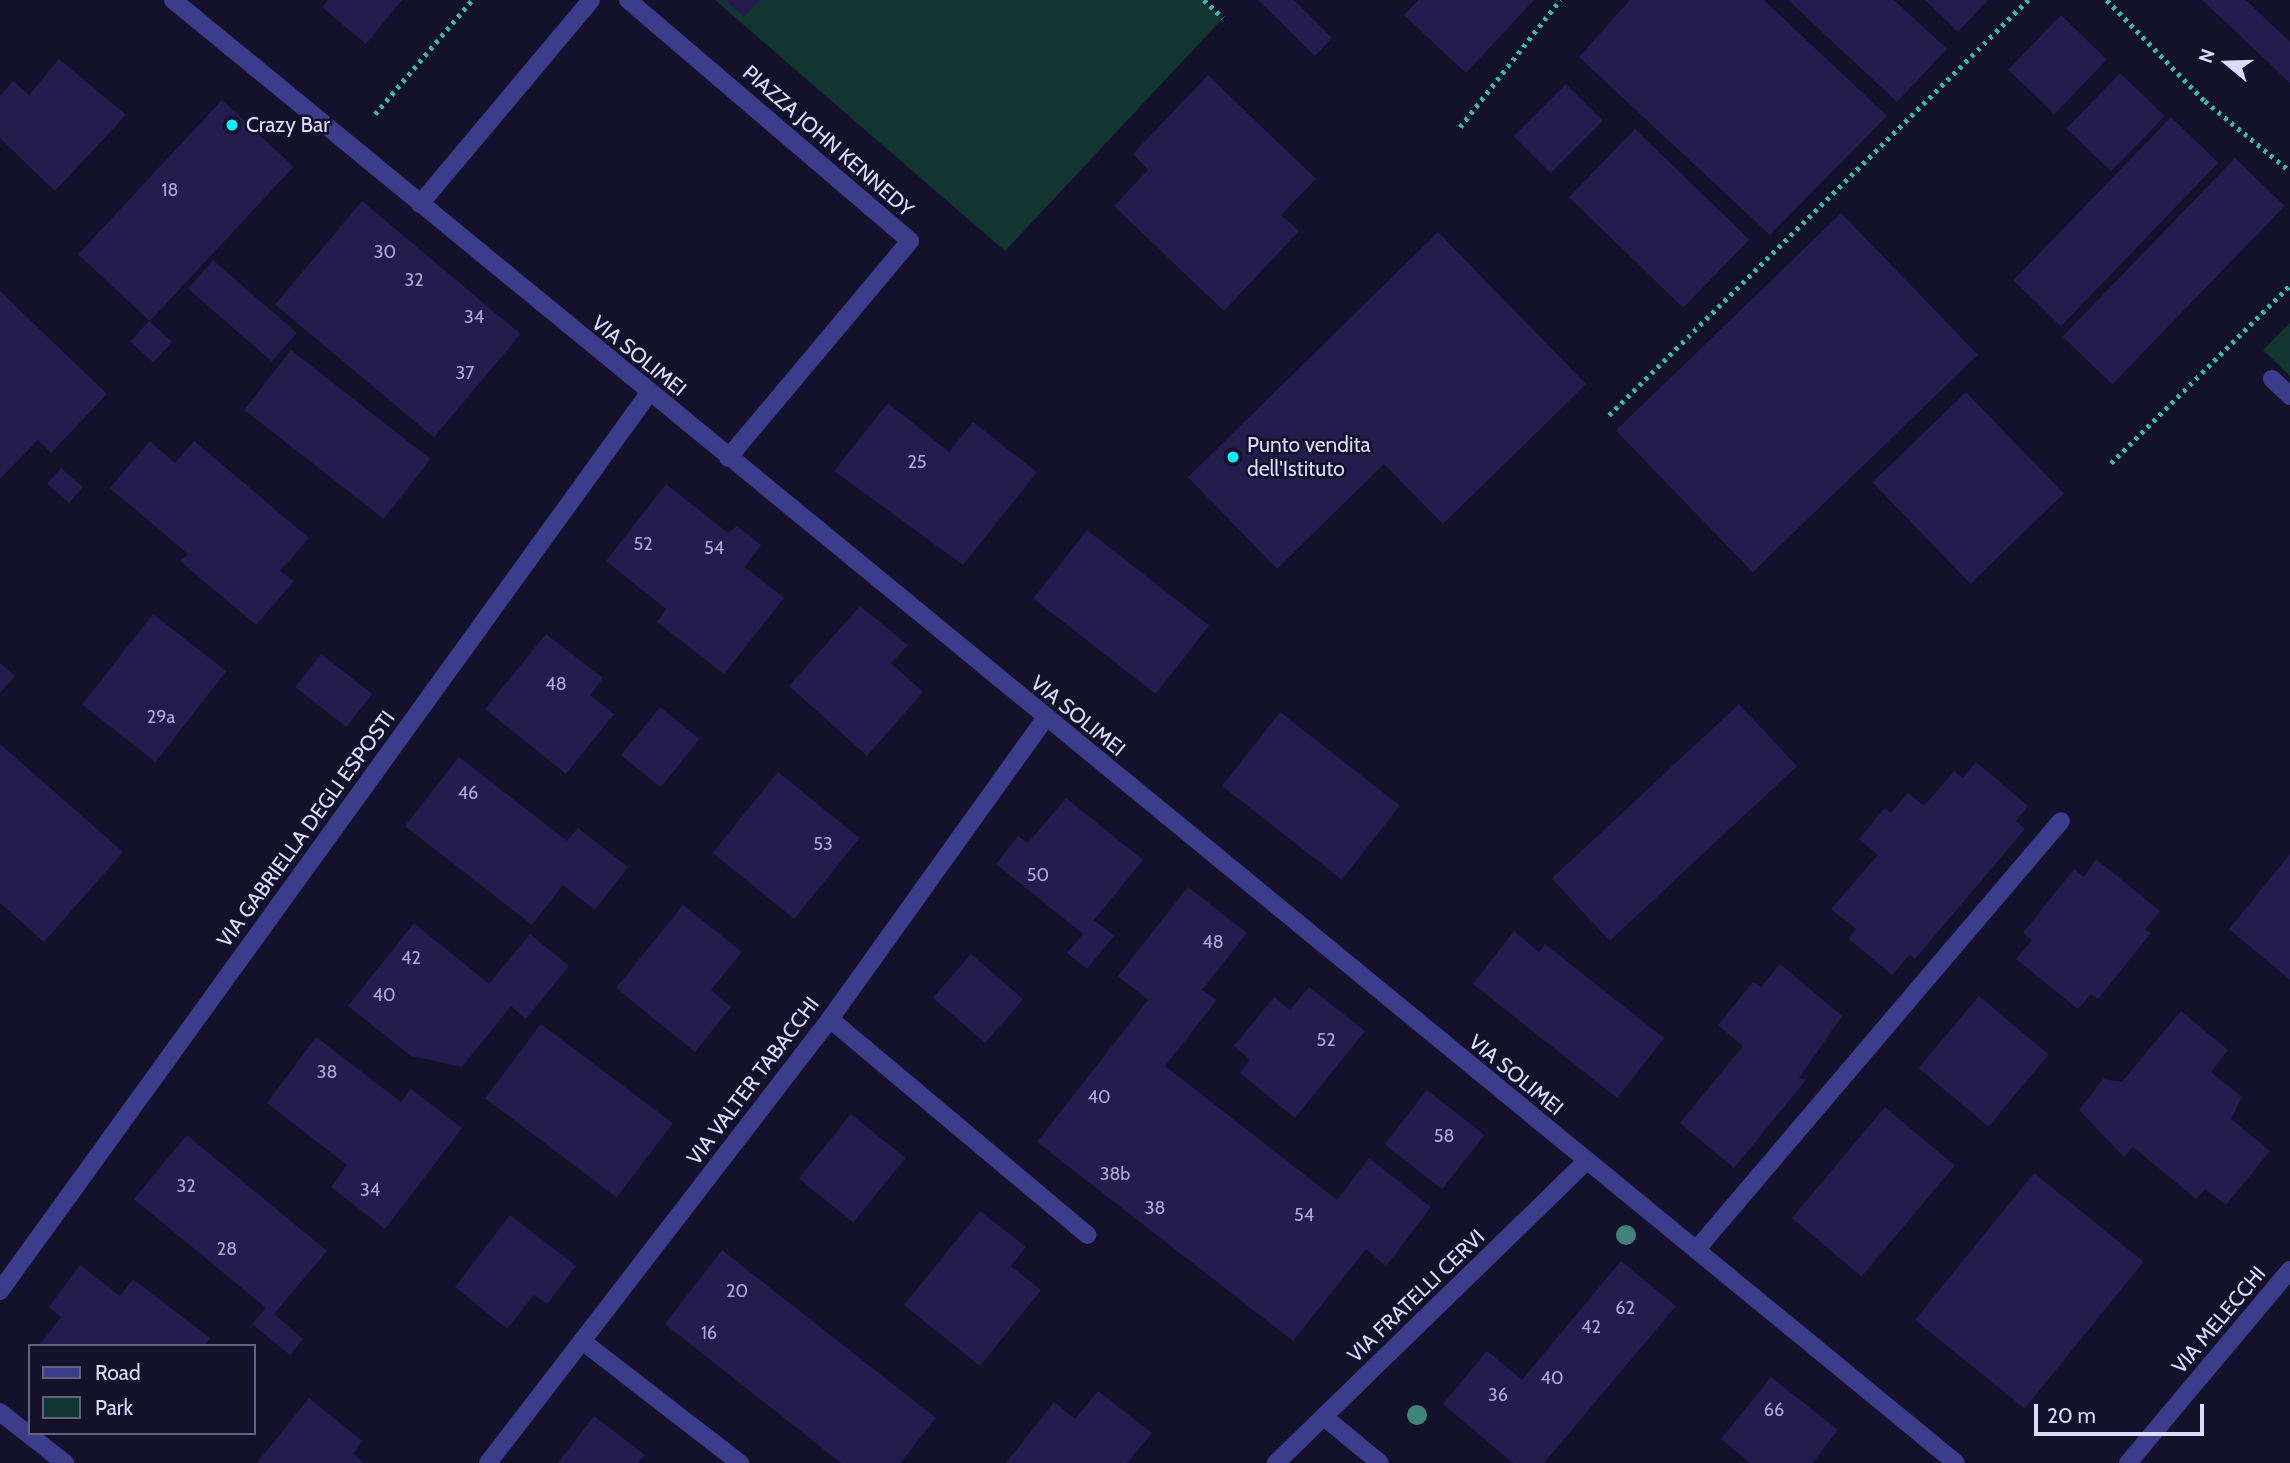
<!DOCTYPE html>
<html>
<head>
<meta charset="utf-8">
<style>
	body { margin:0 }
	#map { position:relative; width:2290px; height:1463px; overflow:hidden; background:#14112b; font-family:Cabin,sans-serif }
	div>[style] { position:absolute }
	.green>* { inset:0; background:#133532 }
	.building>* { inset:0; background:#241c4c; transform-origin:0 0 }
	.path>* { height:4.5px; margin-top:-2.25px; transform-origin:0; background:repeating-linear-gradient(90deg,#2fbfaf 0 3.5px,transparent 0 8.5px) }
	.lane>* { height:18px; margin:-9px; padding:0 9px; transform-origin:9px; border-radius:9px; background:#3b3c8a }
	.street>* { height:18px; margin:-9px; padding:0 9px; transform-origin:9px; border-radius:9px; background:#3b3c8a }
	.trees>* { width:20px; height:20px; margin:-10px; border-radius:50%; background:#3f847b }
	.dots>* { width:19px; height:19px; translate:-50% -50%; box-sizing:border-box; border:4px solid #14112b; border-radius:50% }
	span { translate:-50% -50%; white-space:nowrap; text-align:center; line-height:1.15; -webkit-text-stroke:5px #14112b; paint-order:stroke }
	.number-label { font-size:18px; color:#afaad2 }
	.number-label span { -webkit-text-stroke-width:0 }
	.poi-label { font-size:21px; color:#dddaff }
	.left { translate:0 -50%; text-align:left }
	.street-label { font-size:21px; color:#dddaff }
	.legend { position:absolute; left:28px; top:1344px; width:228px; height:91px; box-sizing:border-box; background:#14112b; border:2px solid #646180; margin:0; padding:9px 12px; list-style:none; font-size:21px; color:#dddaff }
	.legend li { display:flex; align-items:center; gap:14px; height:35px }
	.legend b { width:35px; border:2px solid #646180 }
	.north { position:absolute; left:2192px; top:28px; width:70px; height:70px; -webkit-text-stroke:5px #14112b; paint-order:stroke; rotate:289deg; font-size:19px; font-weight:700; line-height:28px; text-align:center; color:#dddaff }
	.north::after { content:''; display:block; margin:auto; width:24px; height:32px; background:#dddaff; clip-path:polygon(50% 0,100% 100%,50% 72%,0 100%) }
	.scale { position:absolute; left:2034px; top:1404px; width:170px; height:32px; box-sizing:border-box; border:4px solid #dddaff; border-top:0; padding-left:9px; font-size:21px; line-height:24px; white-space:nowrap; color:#dddaff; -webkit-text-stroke:5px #14112b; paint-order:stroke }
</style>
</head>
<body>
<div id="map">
	<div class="green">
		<div style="clip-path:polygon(715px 0,1204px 0,1223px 18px,1005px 251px)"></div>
		<div style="clip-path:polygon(2290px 323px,2290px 376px,2263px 350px)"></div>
	</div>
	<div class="building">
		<div style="clip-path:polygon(328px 0,402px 0,366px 44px,322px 7px)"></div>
		<div style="clip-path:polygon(725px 0,760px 0,744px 17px)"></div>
		<div style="clip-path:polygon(1258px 0,1294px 0,1332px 38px,1315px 56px)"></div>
		<div style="clip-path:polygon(1418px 0,1534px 0,1466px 73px,1404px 15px)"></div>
		<div style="clip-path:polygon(1630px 0,1764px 0,1887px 116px,1770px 235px,1579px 57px)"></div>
		<div style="clip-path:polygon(1788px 0,1894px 0,1947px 49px,1897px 102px)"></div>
		<div style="clip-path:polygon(1925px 0,1988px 0,1958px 32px)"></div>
		<div style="clip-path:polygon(2202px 0,2246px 0,2290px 42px,2290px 83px)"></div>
		<div style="left:2061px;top:15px;width:64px;height:76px;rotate:44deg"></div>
		<div style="clip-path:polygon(59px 59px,126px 115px,55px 191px,0 138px,0 96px,13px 81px,29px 95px)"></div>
		<div style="left:2120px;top:73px;width:62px;height:77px;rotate:44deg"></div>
		<div style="clip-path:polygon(1208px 75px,1316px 179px,1281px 215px,1299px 231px,1224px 311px,1114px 206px,1148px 170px,1133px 154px)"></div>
		<div style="left:1566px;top:84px;width:52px;height:74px;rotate:45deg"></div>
		<div style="left:222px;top:100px;width:98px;height:211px;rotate:43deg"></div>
		<div style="left:2171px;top:117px;width:66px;height:227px;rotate:44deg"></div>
		<div style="left:1635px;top:129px;width:159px;height:95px;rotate:44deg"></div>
		<div style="left:2235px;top:158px;width:69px;height:248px;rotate:44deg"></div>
		<div style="left:362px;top:201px;width:207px;height:135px;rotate:40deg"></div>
		<div style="left:1841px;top:213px;width:197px;height:313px;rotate:46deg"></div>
		<div style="clip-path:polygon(1438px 232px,1586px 384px,1443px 524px,1384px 464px,1277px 569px,1188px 477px)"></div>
		<div style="left:213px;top:260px;width:111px;height:38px;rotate:41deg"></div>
		<div style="clip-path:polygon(0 291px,107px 394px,51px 453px,38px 440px,0 479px)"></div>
		<div style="left:149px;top:321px;width:31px;height:28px;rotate:42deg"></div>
		<div style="left:291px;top:350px;width:177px;height:76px;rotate:38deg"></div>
		<div style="left:1966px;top:392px;width:141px;height:130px;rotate:46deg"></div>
		<div style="clip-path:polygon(888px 403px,949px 452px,973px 422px,1037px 472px,963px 565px,834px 471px)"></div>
		<div style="clip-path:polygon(150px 441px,175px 463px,194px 441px,309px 538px,280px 571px,294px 581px,256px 625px,180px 561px,188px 554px,110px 488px)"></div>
		<div style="left:61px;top:468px;width:29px;height:21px;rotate:41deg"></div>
		<div style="clip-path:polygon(666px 484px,728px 533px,737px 526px,761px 545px,745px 567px,784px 598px,724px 674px,657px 622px,666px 609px,606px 561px)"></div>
		<div style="left:1087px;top:530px;width:155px;height:87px;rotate:38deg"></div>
		<div style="clip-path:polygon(860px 606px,908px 645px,891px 663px,923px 692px,867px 756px,789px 686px)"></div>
		<div style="left:153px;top:614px;width:93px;height:115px;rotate:38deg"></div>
		<div style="clip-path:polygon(546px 634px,603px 678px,590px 695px,614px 714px,566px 774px,485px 709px)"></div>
		<div style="left:321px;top:654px;width:65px;height:42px;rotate:38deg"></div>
		<div style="clip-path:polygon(0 663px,15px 676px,0 693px)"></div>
		<div style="left:1739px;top:704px;width:85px;height:256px;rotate:47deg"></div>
		<div style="left:660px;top:707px;width:51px;height:62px;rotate:39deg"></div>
		<div style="left:1280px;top:712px;width:152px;height:94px;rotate:38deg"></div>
		<div style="clip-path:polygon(0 744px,123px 852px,44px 942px,0 903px)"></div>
		<div style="clip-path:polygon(459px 757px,567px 841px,578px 828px,628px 867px,595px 910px,563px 885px,532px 925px,405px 826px)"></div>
		<div style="clip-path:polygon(1976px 762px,2028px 806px,2016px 821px,2025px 829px,1915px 959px,1910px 954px,1892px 975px,1849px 939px,1856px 929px,1831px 909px,1878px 855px,1859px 839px,1885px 808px,1891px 813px,1908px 793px,1924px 806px,1954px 771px,1963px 778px)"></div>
		<div style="left:778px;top:772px;width:105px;height:104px;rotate:39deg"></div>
		<div style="clip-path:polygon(1066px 798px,1143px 860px,1094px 920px,1114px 936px,1087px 969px,1067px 953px,1083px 934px,996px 864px,1018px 836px,1028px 843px)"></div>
		<div style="clip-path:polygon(2290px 854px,2290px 980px,2229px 929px)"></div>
		<div style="clip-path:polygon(2096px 859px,2160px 911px,2145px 930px,2151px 933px,2098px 999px,2091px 994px,2078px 1009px,2016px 959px,2032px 940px,2023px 933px,2074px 869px,2084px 877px)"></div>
		<div style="clip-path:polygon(1188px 887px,1247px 933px,1202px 990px,1217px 1000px,1165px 1066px,1337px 1200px,1369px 1158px,1431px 1207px,1386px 1266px,1366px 1249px,1293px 1341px,1037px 1142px,1148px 1000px,1118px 976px)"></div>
		<div style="clip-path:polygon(683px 905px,742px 952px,711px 990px,731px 1007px,695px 1052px,616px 988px)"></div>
		<div style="clip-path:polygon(414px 923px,489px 984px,530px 934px,569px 966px,526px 1019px,511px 1006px,462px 1067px,411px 1056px,348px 1006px)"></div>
		<div style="clip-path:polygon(1514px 931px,1539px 952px,1545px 944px,1664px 1038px,1617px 1098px,1473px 984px)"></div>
		<div style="left:971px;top:954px;width:69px;height:58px;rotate:41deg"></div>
		<div style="clip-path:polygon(1780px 964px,1842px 1016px,1799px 1078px,1806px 1080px,1734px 1168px,1680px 1123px,1743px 1046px,1718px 1025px,1753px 982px,1761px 987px)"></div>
		<div style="clip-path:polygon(1309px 987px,1365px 1031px,1295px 1118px,1240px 1073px,1250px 1060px,1234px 1046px,1274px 997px,1290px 1010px)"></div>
		<div style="left:1979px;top:996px;width:91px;height:94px;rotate:40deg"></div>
		<div style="clip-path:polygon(2181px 1011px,2228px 1050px,2211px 1072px,2242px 1097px,2231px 1119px,2270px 1151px,2226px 1205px,2205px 1189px,2196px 1199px,2133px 1147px,2124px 1157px,2079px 1110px,2103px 1079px,2122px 1082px)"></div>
		<div style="left:541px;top:1024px;width:165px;height:93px;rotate:37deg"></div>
		<div style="clip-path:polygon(316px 1037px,401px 1102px,411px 1089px,462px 1128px,385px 1229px,331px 1187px,347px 1165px,267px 1103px)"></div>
		<div style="left:1427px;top:1090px;width:73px;height:69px;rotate:38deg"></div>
		<div style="left:1885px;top:1107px;width:91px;height:145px;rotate:40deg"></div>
		<div style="left:851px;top:1114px;width:70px;height:83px;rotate:39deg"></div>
		<div style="clip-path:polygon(187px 1135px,327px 1251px,274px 1314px,303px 1339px,290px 1355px,252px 1324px,266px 1308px,134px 1199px)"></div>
		<div style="left:2034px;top:1173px;width:141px;height:189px;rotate:39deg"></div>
		<div style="clip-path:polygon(980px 1211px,1026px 1247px,1011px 1266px,1041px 1290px,980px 1366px,904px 1305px)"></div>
		<div style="clip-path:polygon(510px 1215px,576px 1266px,547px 1304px,534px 1295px,507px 1329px,455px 1287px)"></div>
		<div style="clip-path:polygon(722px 1250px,936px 1418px,900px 1463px,841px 1463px,665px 1324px)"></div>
		<div style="clip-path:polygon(1621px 1261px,1676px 1306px,1544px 1463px,1513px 1463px,1443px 1404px,1487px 1351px,1522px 1380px)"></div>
		<div style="clip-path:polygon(80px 1265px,120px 1296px,133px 1279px,210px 1338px,204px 1346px,39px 1346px,61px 1317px,49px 1307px)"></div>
		<div style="clip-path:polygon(1771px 1377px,1838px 1430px,1812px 1463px,1750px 1463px,1721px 1439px)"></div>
		<div style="clip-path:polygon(1098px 1391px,1152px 1433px,1127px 1463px,1006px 1463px,1054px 1402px,1075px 1419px)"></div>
		<div style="clip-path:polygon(309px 1398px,362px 1441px,353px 1454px,364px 1463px,257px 1463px)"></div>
		<div style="clip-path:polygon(594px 1416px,645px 1455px,638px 1463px,558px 1463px)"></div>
	</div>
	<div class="path">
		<div style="left:1204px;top:0;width:26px;rotate:43deg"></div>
		<div style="left:2107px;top:0;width:141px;rotate:45.9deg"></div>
		<div style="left:2205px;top:101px;width:110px;rotate:39.5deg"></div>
		<div style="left:375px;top:114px;width:150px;rotate:-49.6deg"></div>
		<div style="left:1460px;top:127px;width:162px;rotate:-51.8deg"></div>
		<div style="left:1609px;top:415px;width:590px;rotate:-44.73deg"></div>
		<div style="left:2111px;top:463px;width:252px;rotate:-44.8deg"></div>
	</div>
	<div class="lane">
		<div style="left:628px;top:0;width:371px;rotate:40.5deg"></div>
		<div style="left:910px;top:241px;width:283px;rotate:130deg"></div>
		<div style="left:420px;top:204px;width:266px;rotate:-50deg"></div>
		<div style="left:2272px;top:379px;width:25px;rotate:43deg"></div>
		<div style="left:830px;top:1019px;width:336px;rotate:40deg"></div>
		<div style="left:1696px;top:1250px;width:563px;rotate:-49.61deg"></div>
		<div style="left:1324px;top:1417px;width:72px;rotate:39.4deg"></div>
	</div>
	<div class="street">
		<div style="left:173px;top:0;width:2306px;rotate:39.37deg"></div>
		<div style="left:0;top:1291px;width:1108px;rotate:-54.14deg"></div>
		<div style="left:582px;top:1341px;width:200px;rotate:37.7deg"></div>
		<div style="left:0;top:1412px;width:83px;rotate:38.1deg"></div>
		<div style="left:488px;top:1463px;width:560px;rotate:-52.39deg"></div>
		<div style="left:830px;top:1019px;width:369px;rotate:-54.4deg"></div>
		<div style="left:1276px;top:1463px;width:432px;rotate:-44.2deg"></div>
		<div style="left:2128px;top:1463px;width:252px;rotate:-50deg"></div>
	</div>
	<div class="trees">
		<div style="left:1626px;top:1235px"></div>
		<div style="left:1417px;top:1415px"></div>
	</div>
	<div class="dots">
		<div style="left:232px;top:125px;background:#06f3ff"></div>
		<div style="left:1233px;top:457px;background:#06f3ff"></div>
	</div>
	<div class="number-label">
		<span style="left:170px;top:190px">18</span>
		<span style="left:385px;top:252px">30</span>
		<span style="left:414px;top:280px">32</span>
		<span style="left:474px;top:317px">34</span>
		<span style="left:465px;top:373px">37</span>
		<span style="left:917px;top:462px">25</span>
		<span style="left:643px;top:544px">52</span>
		<span style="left:714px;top:548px">54</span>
		<span style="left:556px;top:684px">48</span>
		<span style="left:161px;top:717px">29a</span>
		<span style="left:468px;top:793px">46</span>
		<span style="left:823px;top:844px">53</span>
		<span style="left:1038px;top:875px">50</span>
		<span style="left:1213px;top:942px">48</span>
		<span style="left:411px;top:958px">42</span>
		<span style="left:384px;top:995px">40</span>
		<span style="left:1326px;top:1040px">52</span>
		<span style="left:327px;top:1072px">38</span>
		<span style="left:1099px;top:1097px">40</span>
		<span style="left:1444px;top:1136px">58</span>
		<span style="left:1115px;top:1174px">38b</span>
		<span style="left:186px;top:1186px">32</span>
		<span style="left:370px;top:1190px">34</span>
		<span style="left:1155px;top:1208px">38</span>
		<span style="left:1304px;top:1215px">54</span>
		<span style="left:227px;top:1249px">28</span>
		<span style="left:737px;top:1291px">20</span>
		<span style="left:1625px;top:1308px">62</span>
		<span style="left:1591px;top:1327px">42</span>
		<span style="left:709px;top:1333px">16</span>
		<span style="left:1552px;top:1378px">40</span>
		<span style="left:1498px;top:1395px">36</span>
		<span style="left:1774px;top:1410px">66</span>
	</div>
	<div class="poi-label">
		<span class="left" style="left:246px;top:125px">Crazy Bar</span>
		<span class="left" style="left:1247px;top:457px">Punto vendita<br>dell'Istituto</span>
	</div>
	<div class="street-label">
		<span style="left:828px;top:141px;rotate:41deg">PIAZZA JOHN KENNEDY</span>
		<span style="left:639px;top:356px;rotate:39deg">VIA SOLIMEI</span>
		<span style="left:1078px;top:716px;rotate:39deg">VIA SOLIMEI</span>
		<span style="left:306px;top:829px;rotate:-54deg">VIA GABRIELLA DEGLI ESPOSTI</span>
		<span style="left:1516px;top:1075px;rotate:39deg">VIA SOLIMEI</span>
		<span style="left:753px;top:1081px;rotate:-53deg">VIA VALTER TABACCHI</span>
		<span style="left:1416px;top:1296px;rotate:-44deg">VIA FRATELLI CERVI</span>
		<span style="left:2219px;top:1320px;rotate:-50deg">VIA MELECCHI</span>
	</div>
	<ul class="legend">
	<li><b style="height:9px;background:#3b3c8a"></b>Road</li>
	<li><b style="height:19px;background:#133532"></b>Park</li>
	</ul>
	<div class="north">N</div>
	<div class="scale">20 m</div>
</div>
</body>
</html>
